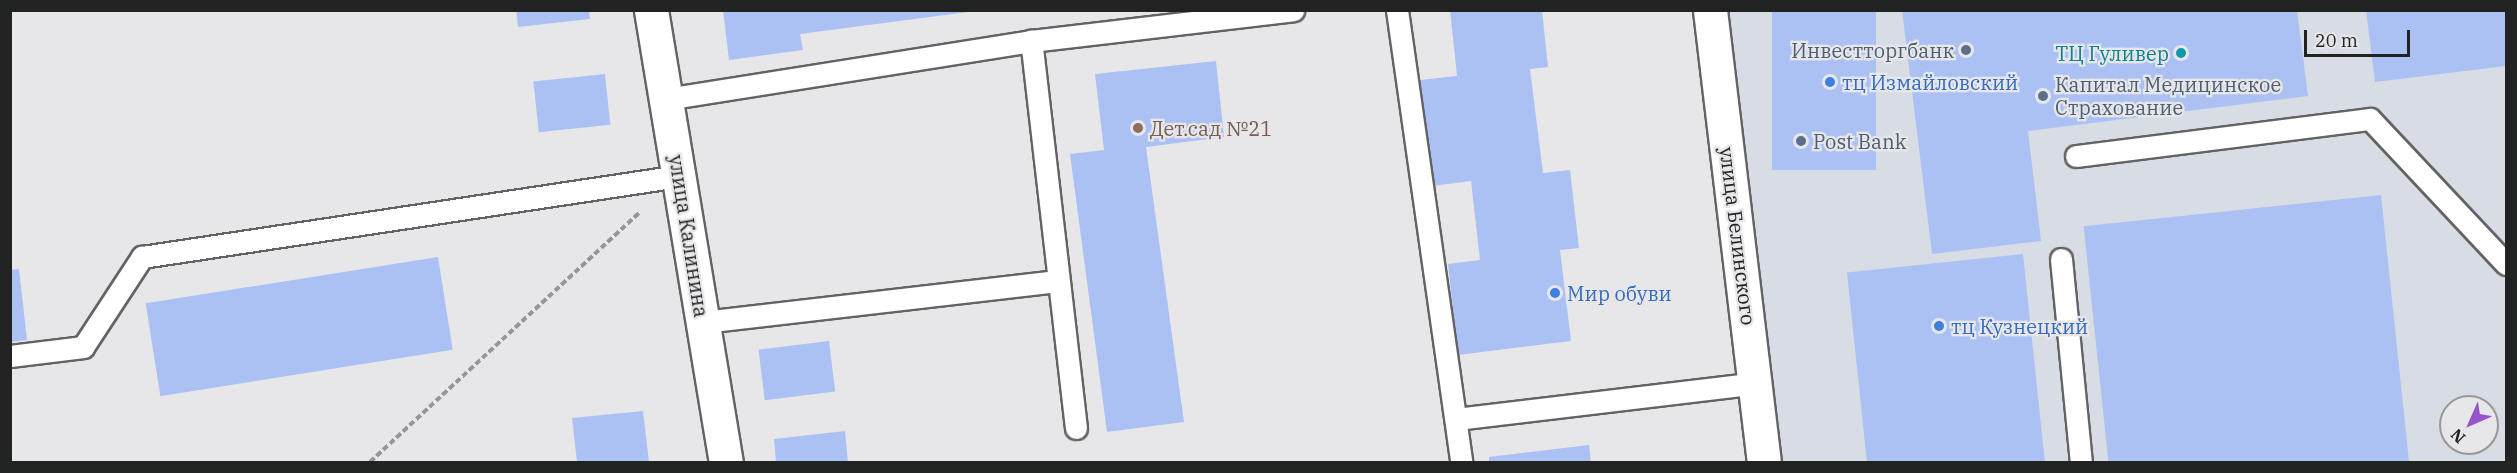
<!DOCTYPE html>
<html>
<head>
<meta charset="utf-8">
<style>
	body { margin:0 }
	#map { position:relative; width:2517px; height:473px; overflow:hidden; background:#e7e7e9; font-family:"IBM Plex Serif",serif }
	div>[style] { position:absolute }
	.built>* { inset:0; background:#d8dce4 }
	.building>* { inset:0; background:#acc1f3; transform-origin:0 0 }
	.path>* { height:4px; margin-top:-2px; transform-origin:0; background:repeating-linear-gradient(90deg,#969697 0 6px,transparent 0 9px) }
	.roads { filter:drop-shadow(2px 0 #636365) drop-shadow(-2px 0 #636365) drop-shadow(0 2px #636365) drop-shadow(0 -2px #636365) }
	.lane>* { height:21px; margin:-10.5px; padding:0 10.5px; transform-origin:10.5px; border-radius:10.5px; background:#fff }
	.street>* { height:33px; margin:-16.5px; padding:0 16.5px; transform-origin:16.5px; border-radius:16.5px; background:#fff }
	.secondary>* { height:33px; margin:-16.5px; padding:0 16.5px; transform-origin:16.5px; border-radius:16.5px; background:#fff }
	.dots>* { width:16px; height:16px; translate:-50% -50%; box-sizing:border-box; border:3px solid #e7e7e9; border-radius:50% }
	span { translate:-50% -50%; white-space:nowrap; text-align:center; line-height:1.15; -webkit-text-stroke:4.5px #e7e7e9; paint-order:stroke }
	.service-label { font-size:20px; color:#4e5e75 }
	.right { translate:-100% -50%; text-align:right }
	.left { translate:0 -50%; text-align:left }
	.culture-label { font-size:20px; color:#0d838f }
	.shop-label { font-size:20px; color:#366cbe }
	.education-label { font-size:20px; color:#785e54 }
	.street-label { font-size:20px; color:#212222 }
	.frame { position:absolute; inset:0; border:12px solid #212222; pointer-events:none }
	.north { position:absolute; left:2439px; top:395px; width:60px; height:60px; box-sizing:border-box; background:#e7e7e9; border:2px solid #989899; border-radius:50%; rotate:225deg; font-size:16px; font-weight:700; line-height:24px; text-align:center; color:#212222 }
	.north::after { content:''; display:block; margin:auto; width:21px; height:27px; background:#9855cb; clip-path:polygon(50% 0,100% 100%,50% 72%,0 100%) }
	.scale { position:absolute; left:2304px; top:30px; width:106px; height:27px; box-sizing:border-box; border:3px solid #212222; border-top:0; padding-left:8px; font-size:18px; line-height:21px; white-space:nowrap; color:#212222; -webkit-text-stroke:4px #e7e7e9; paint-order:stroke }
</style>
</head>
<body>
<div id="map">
	<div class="built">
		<div style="clip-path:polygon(evenodd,1715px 11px,2506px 11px,2506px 462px,1775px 462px,1715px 11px,2451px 407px,2487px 407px,2487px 443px,2451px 443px,2451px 407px)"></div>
	</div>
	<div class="building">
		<div style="clip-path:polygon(516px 10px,589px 10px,590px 19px,518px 27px)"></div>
		<div style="clip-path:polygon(723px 10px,968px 10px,968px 12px,800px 34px,803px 50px,729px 60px)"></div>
		<div style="clip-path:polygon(1450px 10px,1542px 10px,1548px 67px,1530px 69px,1543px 173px,1570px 170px,1579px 248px,1560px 250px,1571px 341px,1458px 355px,1448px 264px,1480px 260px,1471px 181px,1432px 186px,1420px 80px,1457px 76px)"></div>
		<div style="left:1772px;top:10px;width:104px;height:160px"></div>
		<div style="clip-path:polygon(1902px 10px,2297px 10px,2308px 96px,2028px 131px,2041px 241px,1932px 254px)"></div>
		<div style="clip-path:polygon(2366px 10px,2506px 10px,2506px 66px,2375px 82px)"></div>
		<div style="clip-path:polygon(1216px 61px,1224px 137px,1146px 147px,1184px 422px,1107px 432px,1070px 154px,1104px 150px,1095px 74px)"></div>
		<div style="left:605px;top:74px;width:51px;height:72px;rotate:84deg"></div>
		<div style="left:2381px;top:195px;width:269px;height:299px;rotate:84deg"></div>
		<div style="left:2023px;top:254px;width:209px;height:177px;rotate:84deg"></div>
		<div style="left:438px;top:257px;width:94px;height:296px;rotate:81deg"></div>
		<div style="clip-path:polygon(19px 269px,27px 340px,10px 342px,10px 270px)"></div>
		<div style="left:829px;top:341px;width:51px;height:71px;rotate:83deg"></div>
		<div style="clip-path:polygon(643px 411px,649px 462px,577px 462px,572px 418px)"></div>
		<div style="clip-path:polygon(845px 431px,848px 462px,776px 462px,774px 439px)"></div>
		<div style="clip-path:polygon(1589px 445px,1591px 462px,1489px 462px,1489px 457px)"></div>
	</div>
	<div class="path">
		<div style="left:370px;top:462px;width:368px;rotate:-42.8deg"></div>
	</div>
	<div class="roads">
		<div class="lane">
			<div style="left:1397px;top:10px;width:457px;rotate:81.9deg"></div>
			<div style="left:666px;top:99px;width:370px;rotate:-9deg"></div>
			<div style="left:2076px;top:156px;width:296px;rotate:-7.2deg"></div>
			<div style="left:2370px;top:119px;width:199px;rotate:46.8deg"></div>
			<div style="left:2061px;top:259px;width:204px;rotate:84.4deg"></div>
			<div style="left:703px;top:322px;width:357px;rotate:-6.6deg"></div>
			<div style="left:10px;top:356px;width:74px;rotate:-7deg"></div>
			<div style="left:83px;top:347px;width:108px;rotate:-56.8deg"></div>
			<div style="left:142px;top:257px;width:543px;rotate:-8.58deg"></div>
			<div style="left:1456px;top:419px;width:302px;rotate:-6.8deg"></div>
			<div style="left:1076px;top:428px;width:390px;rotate:-96.6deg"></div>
			<div style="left:1031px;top:41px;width:264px;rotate:-6.7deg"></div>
		</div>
		<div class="street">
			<div style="left:651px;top:10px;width:458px;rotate:80.6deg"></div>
		</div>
		<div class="secondary">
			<div style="left:1710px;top:10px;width:455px;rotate:83.2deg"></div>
		</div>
	</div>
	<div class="dots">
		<div style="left:1966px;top:50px;background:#5c6f8a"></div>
		<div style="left:2181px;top:53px;background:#0f9aa8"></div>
		<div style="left:1830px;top:82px;background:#3f7fe0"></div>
		<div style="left:2043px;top:96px;background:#5c6f8a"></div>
		<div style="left:1138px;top:128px;background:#8d6e63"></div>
		<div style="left:1801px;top:141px;background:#5c6f8a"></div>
		<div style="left:1555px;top:293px;background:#3f7fe0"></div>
		<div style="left:1939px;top:326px;background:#3f7fe0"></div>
	</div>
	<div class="service-label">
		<span class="right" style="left:1954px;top:50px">Инвестторгбанк</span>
		<span class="left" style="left:2055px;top:96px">Капитал Медицинское<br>Страхование</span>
		<span class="left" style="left:1813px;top:141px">Post Bank</span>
	</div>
	<div class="culture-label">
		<span class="right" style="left:2169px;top:53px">ТЦ Гуливер</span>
	</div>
	<div class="shop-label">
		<span class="left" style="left:1842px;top:82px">тц Измайловский</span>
		<span class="left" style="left:1567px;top:293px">Мир обуви</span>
		<span class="left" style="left:1951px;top:326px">тц Кузнецкий</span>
	</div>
	<div class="education-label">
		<span class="left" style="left:1150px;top:128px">Дет.сад №21</span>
	</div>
	<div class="street-label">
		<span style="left:689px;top:236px;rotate:81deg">улица Калинина</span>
		<span style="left:1738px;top:236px;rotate:83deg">улица Белинского</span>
	</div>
	<div class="frame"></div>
	<div class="north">N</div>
	<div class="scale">20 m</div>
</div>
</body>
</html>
